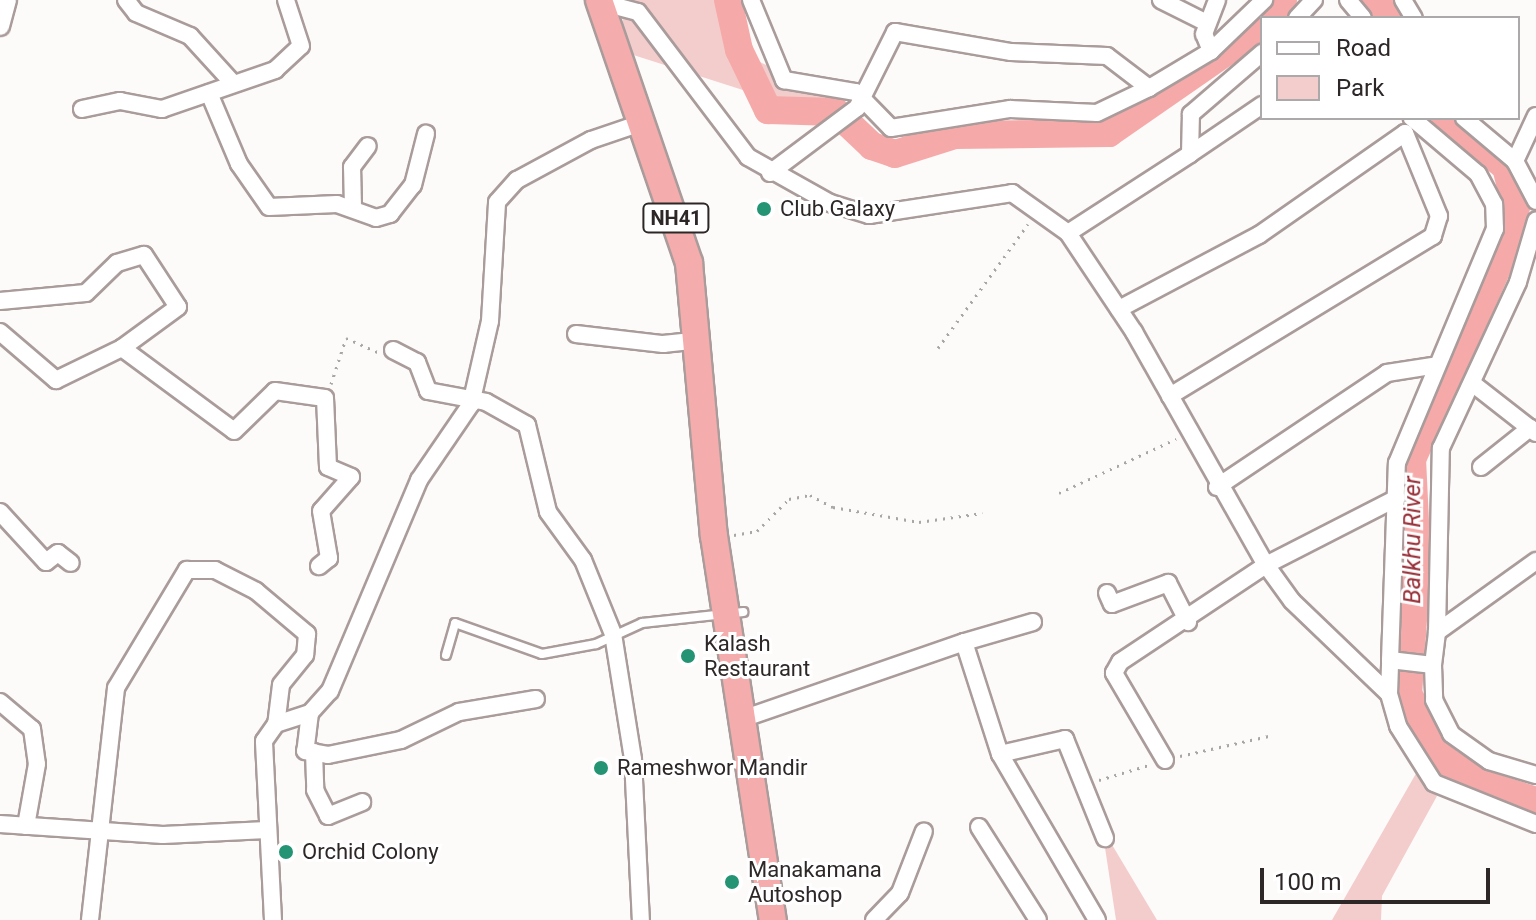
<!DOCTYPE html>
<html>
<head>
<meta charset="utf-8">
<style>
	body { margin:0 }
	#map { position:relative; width:1536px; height:920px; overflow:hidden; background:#fdfafa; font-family:Roboto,sans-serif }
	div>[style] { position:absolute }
	.green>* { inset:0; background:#f3cdcc }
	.river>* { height:28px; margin:-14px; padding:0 14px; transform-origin:14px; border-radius:14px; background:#f5aaa9 }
	.path>* { height:3px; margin-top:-1.5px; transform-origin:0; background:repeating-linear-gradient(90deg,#aba6a6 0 2px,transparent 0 8px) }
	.roads { filter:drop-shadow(2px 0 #a99c9b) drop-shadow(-2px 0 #a99c9b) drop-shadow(0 2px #a99c9b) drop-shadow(0 -2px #a99c9b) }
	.service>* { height:8px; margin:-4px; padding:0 4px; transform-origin:4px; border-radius:4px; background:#fff }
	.minor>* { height:16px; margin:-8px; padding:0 8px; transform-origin:8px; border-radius:8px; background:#fff }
	.tertiary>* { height:18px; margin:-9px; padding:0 9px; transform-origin:9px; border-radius:9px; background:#fff }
	.trunk>* { height:26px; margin:-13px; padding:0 13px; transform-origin:13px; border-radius:13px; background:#f4acac }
	.dots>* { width:22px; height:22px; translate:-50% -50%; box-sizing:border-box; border:4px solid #fff; border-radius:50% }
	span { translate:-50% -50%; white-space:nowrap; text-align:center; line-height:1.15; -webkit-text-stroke:6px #fff; paint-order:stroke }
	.shield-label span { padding:2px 6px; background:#fff; border:2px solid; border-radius:6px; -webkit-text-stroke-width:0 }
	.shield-label { font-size:20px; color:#2d2727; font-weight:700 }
	.poi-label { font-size:22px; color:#2d2727 }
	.left { translate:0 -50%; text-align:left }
	.water-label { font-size:24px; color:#962d36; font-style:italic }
	.legend { position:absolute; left:1260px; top:16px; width:260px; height:104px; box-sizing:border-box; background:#fff; border:2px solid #aba9a9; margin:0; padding:10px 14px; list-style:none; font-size:24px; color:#2d2727 }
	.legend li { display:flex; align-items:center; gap:16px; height:40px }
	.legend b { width:40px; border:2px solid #aba9a9 }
	.scale { position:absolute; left:1260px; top:868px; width:230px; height:36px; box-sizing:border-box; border:4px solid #2d2727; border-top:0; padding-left:10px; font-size:24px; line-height:28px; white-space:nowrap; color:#2d2727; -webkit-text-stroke:6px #fff; paint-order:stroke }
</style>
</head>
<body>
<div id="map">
	<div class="green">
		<div style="clip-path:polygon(622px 0,723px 0,749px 57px,833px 96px,849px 124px,624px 52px)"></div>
		<div style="clip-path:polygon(1418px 770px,1437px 796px,1382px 896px,1381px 920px,1332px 920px)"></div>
		<div style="clip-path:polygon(1102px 828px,1157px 920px,1116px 920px)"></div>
	</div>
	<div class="river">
		<div style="left:728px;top:0;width:51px;rotate:77.6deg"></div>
		<div style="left:739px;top:50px;width:67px;rotate:64.2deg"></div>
		<div style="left:768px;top:110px;width:68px;rotate:1.7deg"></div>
		<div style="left:836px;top:112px;width:50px;rotate:43.4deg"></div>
		<div style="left:872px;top:146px;width:24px;rotate:19deg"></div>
		<div style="left:895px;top:154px;width:63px;rotate:-17.6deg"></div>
		<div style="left:955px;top:135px;width:154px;rotate:-0.7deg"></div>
		<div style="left:1109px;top:133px;width:186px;rotate:-34.7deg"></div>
		<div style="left:1376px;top:0;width:22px;rotate:54deg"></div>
		<div style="left:1269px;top:18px;width:23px;rotate:-52deg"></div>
		<div style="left:1445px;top:118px;width:78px;rotate:38.8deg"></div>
		<div style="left:1506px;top:167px;width:41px;rotate:76deg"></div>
		<div style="left:1516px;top:207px;width:40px;rotate:103deg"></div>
		<div style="left:1507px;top:246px;width:233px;rotate:114deg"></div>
		<div style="left:1412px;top:459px;width:101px;rotate:87.2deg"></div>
		<div style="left:1417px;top:560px;width:134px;rotate:93.8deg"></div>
		<div style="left:1408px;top:694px;width:77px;rotate:60.4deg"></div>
		<div style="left:1446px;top:761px;width:47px;rotate:31deg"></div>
		<div style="left:1486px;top:785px;width:52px;rotate:17.7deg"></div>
	</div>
	<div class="path">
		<div style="left:938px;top:348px;width:153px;rotate:-54deg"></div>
		<div style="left:331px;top:384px;width:48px;rotate:-71.9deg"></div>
		<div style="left:346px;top:338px;width:36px;rotate:24deg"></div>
		<div style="left:1059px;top:493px;width:129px;rotate:-24.8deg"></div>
		<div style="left:734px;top:535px;width:23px;rotate:-10deg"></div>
		<div style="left:757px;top:531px;width:45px;rotate:-45deg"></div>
		<div style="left:789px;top:499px;width:21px;rotate:-11deg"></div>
		<div style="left:810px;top:495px;width:26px;rotate:28deg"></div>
		<div style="left:833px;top:507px;width:87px;rotate:9.9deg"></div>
		<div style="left:919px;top:522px;width:64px;rotate:-8.1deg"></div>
		<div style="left:1180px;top:756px;width:91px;rotate:-12.7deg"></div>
		<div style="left:1099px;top:780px;width:52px;rotate:-16.7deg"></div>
	</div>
	<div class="roads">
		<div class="service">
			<div style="left:446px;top:655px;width:33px;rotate:-74deg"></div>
			<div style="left:455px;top:623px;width:92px;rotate:19.6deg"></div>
			<div style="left:542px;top:654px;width:55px;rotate:-10.5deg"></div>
			<div style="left:596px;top:644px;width:51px;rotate:-24.5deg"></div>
			<div style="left:642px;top:623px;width:102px;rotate:-6.2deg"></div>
		</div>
		<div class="minor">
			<div style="left:126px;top:0;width:16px;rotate:52deg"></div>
			<div style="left:136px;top:13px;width:59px;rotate:23.1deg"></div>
			<div style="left:190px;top:36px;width:62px;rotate:47.6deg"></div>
			<div style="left:751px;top:0;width:87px;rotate:67.6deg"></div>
			<div style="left:784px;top:80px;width:73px;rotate:9.5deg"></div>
			<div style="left:856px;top:92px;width:50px;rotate:45.8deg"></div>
			<div style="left:891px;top:128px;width:121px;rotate:-9.1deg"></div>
			<div style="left:1010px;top:109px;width:87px;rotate:2.6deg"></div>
			<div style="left:1097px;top:113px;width:58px;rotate:-25.7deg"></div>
			<div style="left:1161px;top:0;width:51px;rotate:26.6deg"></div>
			<div style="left:1348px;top:0;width:23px;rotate:50deg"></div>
			<div style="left:1403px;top:0;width:21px;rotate:59deg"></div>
			<div style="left:600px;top:2px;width:39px;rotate:15deg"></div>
			<div style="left:638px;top:12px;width:182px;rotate:52.8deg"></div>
			<div style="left:748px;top:157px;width:94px;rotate:29.3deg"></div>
			<div style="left:830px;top:203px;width:41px;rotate:17.1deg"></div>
			<div style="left:869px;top:215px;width:145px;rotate:-8.7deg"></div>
			<div style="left:1012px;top:193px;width:69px;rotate:35.5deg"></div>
			<div style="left:1068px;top:233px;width:119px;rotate:56.3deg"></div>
			<div style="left:1134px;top:332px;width:268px;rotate:60.5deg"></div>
			<div style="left:1266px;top:565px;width:44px;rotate:54.2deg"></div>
			<div style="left:1292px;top:601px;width:134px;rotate:43.8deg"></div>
			<div style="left:1389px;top:694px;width:33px;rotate:74deg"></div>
			<div style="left:1398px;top:726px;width:67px;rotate:57.7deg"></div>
			<div style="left:1434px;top:783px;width:110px;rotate:21.9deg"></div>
			<div style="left:1297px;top:18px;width:25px;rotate:-47deg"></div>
			<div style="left:1211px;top:51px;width:74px;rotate:-43.9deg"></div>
			<div style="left:209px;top:93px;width:77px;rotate:67.1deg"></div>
			<div style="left:239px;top:164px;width:52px;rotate:55.1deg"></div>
			<div style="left:269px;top:207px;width:68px;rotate:-2.5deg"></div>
			<div style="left:337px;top:204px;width:41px;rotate:19.7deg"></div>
			<div style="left:376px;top:218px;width:15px;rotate:-16deg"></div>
			<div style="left:390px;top:214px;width:37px;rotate:-52deg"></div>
			<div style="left:413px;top:185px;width:53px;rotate:-75.7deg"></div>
			<div style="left:82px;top:109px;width:39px;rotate:-12deg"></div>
			<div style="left:120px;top:101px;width:43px;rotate:10.8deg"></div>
			<div style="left:162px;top:109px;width:120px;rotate:-19deg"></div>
			<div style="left:275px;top:70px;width:35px;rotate:-43deg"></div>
			<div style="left:301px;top:46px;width:48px;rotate:-108.1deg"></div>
			<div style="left:1536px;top:116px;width:50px;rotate:115deg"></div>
			<div style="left:1515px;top:161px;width:45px;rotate:62.3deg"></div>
			<div style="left:1464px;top:118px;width:67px;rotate:40.1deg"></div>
			<div style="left:1190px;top:154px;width:87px;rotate:-34.2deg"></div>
			<div style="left:770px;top:173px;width:109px;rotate:-36.8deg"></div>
			<div style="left:857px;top:108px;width:85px;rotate:-63.4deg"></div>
			<div style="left:895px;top:32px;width:118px;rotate:9.8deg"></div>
			<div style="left:1011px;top:52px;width:96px;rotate:2.4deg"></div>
			<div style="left:1107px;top:56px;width:53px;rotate:37.3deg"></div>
			<div style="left:1149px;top:88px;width:72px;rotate:-30.8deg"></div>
			<div style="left:1211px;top:51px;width:18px;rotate:-112deg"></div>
			<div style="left:1204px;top:34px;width:36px;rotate:-69deg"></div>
			<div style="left:353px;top:207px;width:40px;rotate:-91.4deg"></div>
			<div style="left:352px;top:167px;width:26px;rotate:-53deg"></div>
			<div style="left:1068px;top:233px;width:145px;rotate:-32.9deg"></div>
			<div style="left:1190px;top:154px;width:40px;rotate:-88.6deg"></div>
			<div style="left:1191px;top:114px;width:94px;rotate:-40.7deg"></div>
			<div style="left:0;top:301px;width:86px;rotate:-5.3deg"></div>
			<div style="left:86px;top:293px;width:43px;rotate:-44.1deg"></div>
			<div style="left:117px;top:263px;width:28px;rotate:-17deg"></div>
			<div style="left:144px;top:255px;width:62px;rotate:56.8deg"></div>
			<div style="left:178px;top:307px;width:69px;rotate:143.8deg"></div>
			<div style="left:1119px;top:309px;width:158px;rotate:-27.9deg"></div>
			<div style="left:1259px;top:235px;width:178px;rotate:-34.9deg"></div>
			<div style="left:1405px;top:133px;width:90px;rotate:67.7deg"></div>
			<div style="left:1439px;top:216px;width:21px;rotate:107deg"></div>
			<div style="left:1433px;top:236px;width:308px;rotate:148.7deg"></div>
			<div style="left:0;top:332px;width:74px;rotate:40.6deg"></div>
			<div style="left:56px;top:380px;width:73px;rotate:-25.9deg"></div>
			<div style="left:122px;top:348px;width:139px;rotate:36.5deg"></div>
			<div style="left:234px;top:431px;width:57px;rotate:-44.3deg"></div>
			<div style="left:275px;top:391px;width:50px;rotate:8deg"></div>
			<div style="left:325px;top:398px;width:69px;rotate:87.5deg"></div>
			<div style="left:328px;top:467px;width:25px;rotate:23deg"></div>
			<div style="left:351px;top:477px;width:45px;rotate:131.4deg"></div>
			<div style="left:321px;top:511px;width:48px;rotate:80.3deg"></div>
			<div style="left:329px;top:558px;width:13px;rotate:141deg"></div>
			<div style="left:576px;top:334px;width:88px;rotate:6.6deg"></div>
			<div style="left:663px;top:344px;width:37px;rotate:-6deg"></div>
			<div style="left:393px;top:350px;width:27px;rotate:27deg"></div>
			<div style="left:417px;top:362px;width:31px;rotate:69deg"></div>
			<div style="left:428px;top:391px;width:59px;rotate:10.7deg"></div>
			<div style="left:486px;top:402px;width:47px;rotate:29.3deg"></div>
			<div style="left:527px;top:425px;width:89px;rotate:76.4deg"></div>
			<div style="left:548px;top:512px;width:59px;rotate:53.9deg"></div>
			<div style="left:583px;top:560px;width:80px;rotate:67.9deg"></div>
			<div style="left:613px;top:634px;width:127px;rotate:80.9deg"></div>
			<div style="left:633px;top:759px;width:161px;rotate:87.2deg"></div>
			<div style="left:1472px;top:383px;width:81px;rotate:38deg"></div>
			<div style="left:1481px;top:467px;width:63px;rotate:-38.5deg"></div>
			<div style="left:1217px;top:487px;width:205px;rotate:-33.8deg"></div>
			<div style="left:1387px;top:373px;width:46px;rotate:-8.8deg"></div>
			<div style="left:0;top:512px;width:68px;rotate:47.4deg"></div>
			<div style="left:46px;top:562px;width:15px;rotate:-37deg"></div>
			<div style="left:58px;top:553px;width:16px;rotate:38deg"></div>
			<div style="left:1107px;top:593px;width:12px;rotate:66deg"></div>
			<div style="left:1112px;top:604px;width:60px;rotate:-20.6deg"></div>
			<div style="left:1168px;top:583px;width:44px;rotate:62.9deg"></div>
			<div style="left:1033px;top:622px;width:72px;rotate:163.8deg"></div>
			<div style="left:964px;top:642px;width:118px;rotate:72.2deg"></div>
			<div style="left:1000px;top:754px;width:67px;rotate:-13deg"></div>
			<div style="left:1065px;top:739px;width:107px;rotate:68deg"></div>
			<div style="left:1437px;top:632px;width:184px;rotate:-88.8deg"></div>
			<div style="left:1441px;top:448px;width:183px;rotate:-65.1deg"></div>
			<div style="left:1518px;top:282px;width:64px;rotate:-73.6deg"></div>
			<div style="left:1390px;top:660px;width:197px;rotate:-88deg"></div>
			<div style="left:1397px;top:463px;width:254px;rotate:-67.3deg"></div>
			<div style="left:1495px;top:229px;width:25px;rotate:-92deg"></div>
			<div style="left:1494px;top:204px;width:34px;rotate:-118deg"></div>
			<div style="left:1478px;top:174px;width:87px;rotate:-139.7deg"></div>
			<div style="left:1433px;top:665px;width:35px;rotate:88deg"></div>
			<div style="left:1434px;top:700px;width:38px;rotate:63deg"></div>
			<div style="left:1451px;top:734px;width:47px;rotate:35.4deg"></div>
			<div style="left:1489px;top:761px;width:49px;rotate:16.6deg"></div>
			<div style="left:1389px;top:694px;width:34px;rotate:-88deg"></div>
			<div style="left:1390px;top:660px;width:43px;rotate:6.6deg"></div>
			<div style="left:1433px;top:665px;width:33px;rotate:-83deg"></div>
			<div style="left:1437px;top:632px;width:122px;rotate:-35.6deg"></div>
			<div style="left:0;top:702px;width:42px;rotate:40.2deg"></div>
			<div style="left:32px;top:729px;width:35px;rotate:82deg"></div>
			<div style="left:37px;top:764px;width:63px;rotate:100.1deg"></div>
			<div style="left:310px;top:713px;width:38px;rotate:97deg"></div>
			<div style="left:305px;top:751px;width:23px;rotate:10deg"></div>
			<div style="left:328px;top:755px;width:75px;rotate:-11.6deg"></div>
			<div style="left:401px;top:740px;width:64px;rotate:-25.8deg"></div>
			<div style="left:459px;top:712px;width:78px;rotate:-9.6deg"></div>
			<div style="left:742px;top:719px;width:235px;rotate:-19.1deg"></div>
			<div style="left:314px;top:752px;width:38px;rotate:88deg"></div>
			<div style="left:315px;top:790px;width:29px;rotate:63deg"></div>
			<div style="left:328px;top:816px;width:37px;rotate:-22deg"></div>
			<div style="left:1000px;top:754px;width:192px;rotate:59.7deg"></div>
			<div style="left:1165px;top:760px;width:101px;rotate:-120.4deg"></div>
			<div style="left:1114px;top:673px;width:13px;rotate:-61deg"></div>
			<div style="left:1120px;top:662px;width:175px;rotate:-33.6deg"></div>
			<div style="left:1266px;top:565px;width:147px;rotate:-27.1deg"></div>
			<div style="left:0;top:824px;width:163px;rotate:3.9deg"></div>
			<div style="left:163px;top:835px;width:104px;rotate:-2.8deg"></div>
			<div style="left:979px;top:827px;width:110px;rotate:57.6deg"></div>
			<div style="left:90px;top:920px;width:233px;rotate:-83.6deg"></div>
			<div style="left:116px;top:688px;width:138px;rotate:-59deg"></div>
			<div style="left:187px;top:570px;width:28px"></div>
			<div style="left:215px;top:570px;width:46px;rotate:27.1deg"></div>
			<div style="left:256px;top:591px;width:67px;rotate:40.1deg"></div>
			<div style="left:307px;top:634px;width:21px;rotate:95deg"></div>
			<div style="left:305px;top:655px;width:38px;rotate:129deg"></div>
			<div style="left:281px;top:685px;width:39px;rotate:97deg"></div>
			<div style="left:273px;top:920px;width:179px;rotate:-92.9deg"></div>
			<div style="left:264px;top:741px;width:21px;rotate:-55deg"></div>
			<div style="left:276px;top:724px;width:36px;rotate:-18deg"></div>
			<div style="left:310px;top:713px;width:30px;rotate:-48deg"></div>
			<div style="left:330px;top:691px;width:229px;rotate:-67.1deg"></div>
			<div style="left:419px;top:480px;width:92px;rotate:-55.6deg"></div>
			<div style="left:471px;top:404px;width:85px;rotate:-77.1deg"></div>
			<div style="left:490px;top:321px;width:119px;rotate:-86.6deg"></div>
			<div style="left:497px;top:202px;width:30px;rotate:-48deg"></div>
			<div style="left:517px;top:180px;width:84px;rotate:-28.4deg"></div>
			<div style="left:591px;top:140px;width:56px;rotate:-18.8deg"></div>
			<div style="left:874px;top:920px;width:37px;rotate:-46deg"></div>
			<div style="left:900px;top:893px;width:66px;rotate:-68.8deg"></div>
		</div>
		<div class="tertiary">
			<div style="left:0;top:26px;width:27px;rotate:-75deg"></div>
		</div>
		<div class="trunk">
			<div style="left:599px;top:0;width:278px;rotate:71.1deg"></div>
			<div style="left:689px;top:263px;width:274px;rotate:84.8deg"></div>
			<div style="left:714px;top:536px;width:389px;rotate:81.3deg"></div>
		</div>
	</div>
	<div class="dots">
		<div style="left:764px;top:209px;background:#249475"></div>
		<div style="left:688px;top:656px;background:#249475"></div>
		<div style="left:601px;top:768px;background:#249475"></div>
		<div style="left:286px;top:852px;background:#249475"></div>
		<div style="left:732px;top:882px;background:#249475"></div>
	</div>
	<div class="shield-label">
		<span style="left:676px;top:218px">NH41</span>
	</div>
	<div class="poi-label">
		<span class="left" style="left:780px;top:209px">Club Galaxy</span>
		<span class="left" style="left:704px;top:656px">Kalash<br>Restaurant</span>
		<span class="left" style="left:617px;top:768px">Rameshwor Mandir</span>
		<span class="left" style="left:302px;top:852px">Orchid Colony</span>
		<span class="left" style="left:748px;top:882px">Manakamana<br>Autoshop</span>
	</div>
	<div class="water-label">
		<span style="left:1413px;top:540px;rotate:-90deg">Balkhu River</span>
	</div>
	<ul class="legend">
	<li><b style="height:10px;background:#fff"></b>Road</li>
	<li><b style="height:22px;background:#f3cdcc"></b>Park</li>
	</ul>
	<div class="scale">100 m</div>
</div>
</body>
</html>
